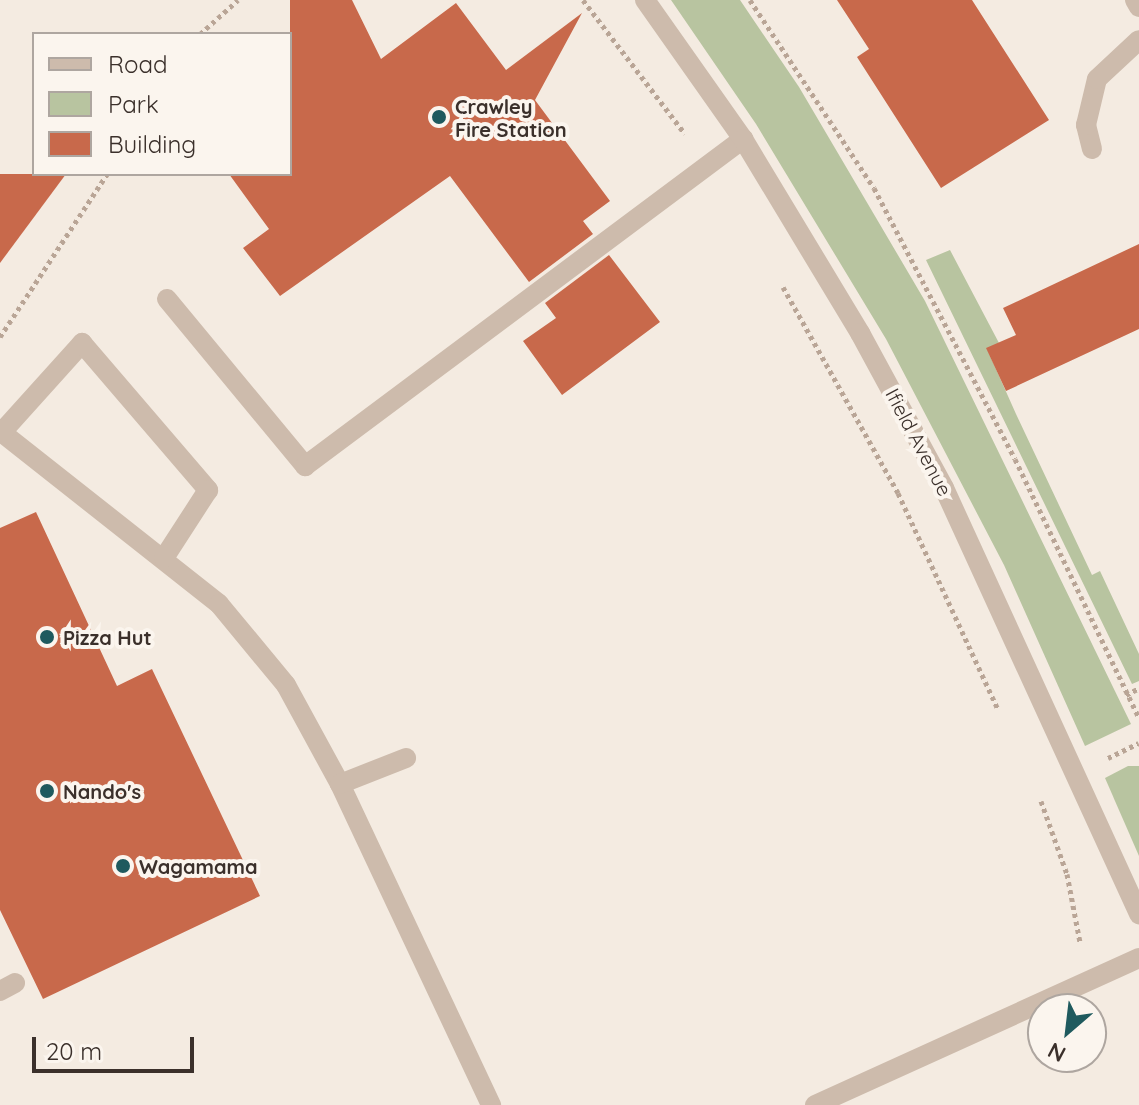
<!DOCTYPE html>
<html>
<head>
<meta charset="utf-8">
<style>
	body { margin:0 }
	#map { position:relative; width:1139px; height:1105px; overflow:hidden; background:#f4ebe1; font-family:Quicksand,sans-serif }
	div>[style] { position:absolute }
	.green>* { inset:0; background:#b8c4a0 }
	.building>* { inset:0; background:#c8694b }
	.path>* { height:5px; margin-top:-2.5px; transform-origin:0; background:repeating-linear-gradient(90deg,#b9a596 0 4px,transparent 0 8px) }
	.service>* { height:20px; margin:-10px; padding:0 10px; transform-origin:10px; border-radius:10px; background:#cdbbac }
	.minor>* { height:20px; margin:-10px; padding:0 10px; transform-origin:10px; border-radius:10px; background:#cdbbac }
	.tertiary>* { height:20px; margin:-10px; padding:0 10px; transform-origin:10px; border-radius:10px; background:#cdbbac }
	.dots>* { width:22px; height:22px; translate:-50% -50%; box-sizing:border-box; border:4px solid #fbf5ee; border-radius:50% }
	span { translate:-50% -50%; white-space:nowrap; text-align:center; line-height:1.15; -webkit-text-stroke:8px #fbf5ee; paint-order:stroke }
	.poi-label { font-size:20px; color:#3b302b; font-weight:700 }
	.left { translate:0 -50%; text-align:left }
	.street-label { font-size:20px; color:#3b302b }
	.legend { position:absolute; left:32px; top:32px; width:260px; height:144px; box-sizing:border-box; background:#fbf5ee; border:2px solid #aea6a0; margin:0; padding:10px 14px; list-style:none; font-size:24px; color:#3b302b }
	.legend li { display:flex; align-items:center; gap:16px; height:40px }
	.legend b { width:40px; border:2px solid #aea6a0 }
	.north { position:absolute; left:1027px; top:993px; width:80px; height:80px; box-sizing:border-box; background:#fbf5ee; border:2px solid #aea6a0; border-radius:50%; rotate:208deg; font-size:22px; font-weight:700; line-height:32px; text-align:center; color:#3b302b }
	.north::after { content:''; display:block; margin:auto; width:28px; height:36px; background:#1f5a5e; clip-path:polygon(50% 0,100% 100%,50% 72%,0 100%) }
	.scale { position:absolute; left:32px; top:1037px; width:162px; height:36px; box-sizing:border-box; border:4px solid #3b302b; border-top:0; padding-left:10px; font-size:24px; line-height:28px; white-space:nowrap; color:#3b302b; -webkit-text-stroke:6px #fbf5ee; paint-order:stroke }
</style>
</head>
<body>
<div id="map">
	<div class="green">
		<div style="clip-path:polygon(671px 0,740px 0,799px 87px,925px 301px,1131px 724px,1085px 746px,1004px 565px,886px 339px,756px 124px)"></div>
		<div style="clip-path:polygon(950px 250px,999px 343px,987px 349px,1016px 414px,1092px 575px,1100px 571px,1139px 654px,1139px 681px,1132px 684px,926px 260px)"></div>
		<div style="clip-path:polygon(1128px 766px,1139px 766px,1139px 856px,1105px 778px)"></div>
	</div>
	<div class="building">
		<div style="clip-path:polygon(290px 0,352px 0,381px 59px,456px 3px,506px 70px,582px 13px,535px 100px,610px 201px,583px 221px,593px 234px,529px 282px,450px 176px,280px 296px,243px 248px,269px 229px,229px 174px,290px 174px)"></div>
		<div style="clip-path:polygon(837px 0,972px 0,1049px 120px,941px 188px,857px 57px,869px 49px)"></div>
		<div style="clip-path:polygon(0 174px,66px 174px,0 263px)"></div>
		<div style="clip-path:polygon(1139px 244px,1139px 329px,1006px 391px,986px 348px,1016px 335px,1003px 308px)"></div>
		<div style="clip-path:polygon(609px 255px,660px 322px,562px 395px,523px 341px,556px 318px,545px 303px)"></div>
		<div style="clip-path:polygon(36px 512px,117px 686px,152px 669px,260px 896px,43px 999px,0 910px,0 528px)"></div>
	</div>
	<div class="path">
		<div style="left:583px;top:0;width:168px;rotate:52.7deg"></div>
		<div style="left:750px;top:0;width:225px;rotate:56.6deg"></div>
		<div style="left:874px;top:188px;width:305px;rotate:62.5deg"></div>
		<div style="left:1015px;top:459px;width:287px;rotate:64.4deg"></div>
		<div style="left:200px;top:34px;width:51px;rotate:-41.8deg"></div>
		<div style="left:783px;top:287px;width:236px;rotate:60.8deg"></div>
		<div style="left:898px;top:493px;width:238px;rotate:65.2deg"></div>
		<div style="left:0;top:337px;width:195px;rotate:-56.7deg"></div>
		<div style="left:1126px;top:695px;width:15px;rotate:-28deg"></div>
		<div style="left:1108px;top:758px;width:34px;rotate:-26deg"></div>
		<div style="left:1041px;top:801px;width:77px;rotate:70.4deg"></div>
		<div style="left:1067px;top:874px;width:69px;rotate:79.2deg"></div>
	</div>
	<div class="service">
		<div style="left:1092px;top:149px;width:25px;rotate:-104deg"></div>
		<div style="left:1086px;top:125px;width:47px;rotate:-76.6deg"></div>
		<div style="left:1097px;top:79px;width:57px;rotate:-42.9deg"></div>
		<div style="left:167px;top:299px;width:217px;rotate:50.4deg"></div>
		<div style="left:305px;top:466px;width:547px;rotate:-36.74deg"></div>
		<div style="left:0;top:431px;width:279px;rotate:38.3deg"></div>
		<div style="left:219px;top:604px;width:105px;rotate:50.4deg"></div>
		<div style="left:286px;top:685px;width:113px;rotate:61.4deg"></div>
		<div style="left:340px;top:784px;width:355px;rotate:64.8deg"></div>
		<div style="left:2px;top:432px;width:120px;rotate:-48deg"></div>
		<div style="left:82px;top:343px;width:194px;rotate:49.4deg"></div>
		<div style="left:208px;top:490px;width:81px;rotate:122.9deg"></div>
		<div style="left:340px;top:784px;width:71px;rotate:-21.5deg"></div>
		<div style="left:0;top:991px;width:17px;rotate:-28deg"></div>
		<div style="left:815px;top:1105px;width:356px;rotate:-24.4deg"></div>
	</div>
	<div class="minor">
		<div style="left:1135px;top:0;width:8px;rotate:60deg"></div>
	</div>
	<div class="tertiary">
		<div style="left:645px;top:0;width:170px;rotate:54.8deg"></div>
		<div style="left:743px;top:139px;width:227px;rotate:58.9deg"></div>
		<div style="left:860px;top:333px;width:176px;rotate:61.5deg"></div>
		<div style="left:944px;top:488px;width:469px;rotate:65.4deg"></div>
	</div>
	<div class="dots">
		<div style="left:439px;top:117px;background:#1f5a5e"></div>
		<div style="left:47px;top:637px;background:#1f5a5e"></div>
		<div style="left:47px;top:791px;background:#1f5a5e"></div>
		<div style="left:123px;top:866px;background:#1f5a5e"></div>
	</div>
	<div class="poi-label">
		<span class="left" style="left:455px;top:118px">Crawley<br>Fire Station</span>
		<span class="left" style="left:63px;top:637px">Pizza Hut</span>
		<span class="left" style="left:63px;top:791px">Nando's</span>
		<span class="left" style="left:139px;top:866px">Wagamama</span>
	</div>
	<div class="street-label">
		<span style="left:919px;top:442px;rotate:62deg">Ifield Avenue</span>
	</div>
	<ul class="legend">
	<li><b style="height:10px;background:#cdbbac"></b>Road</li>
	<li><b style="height:22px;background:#b8c4a0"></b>Park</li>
	<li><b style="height:22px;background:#c8694b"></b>Building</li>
	</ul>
	<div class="north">N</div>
	<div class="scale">20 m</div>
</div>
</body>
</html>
